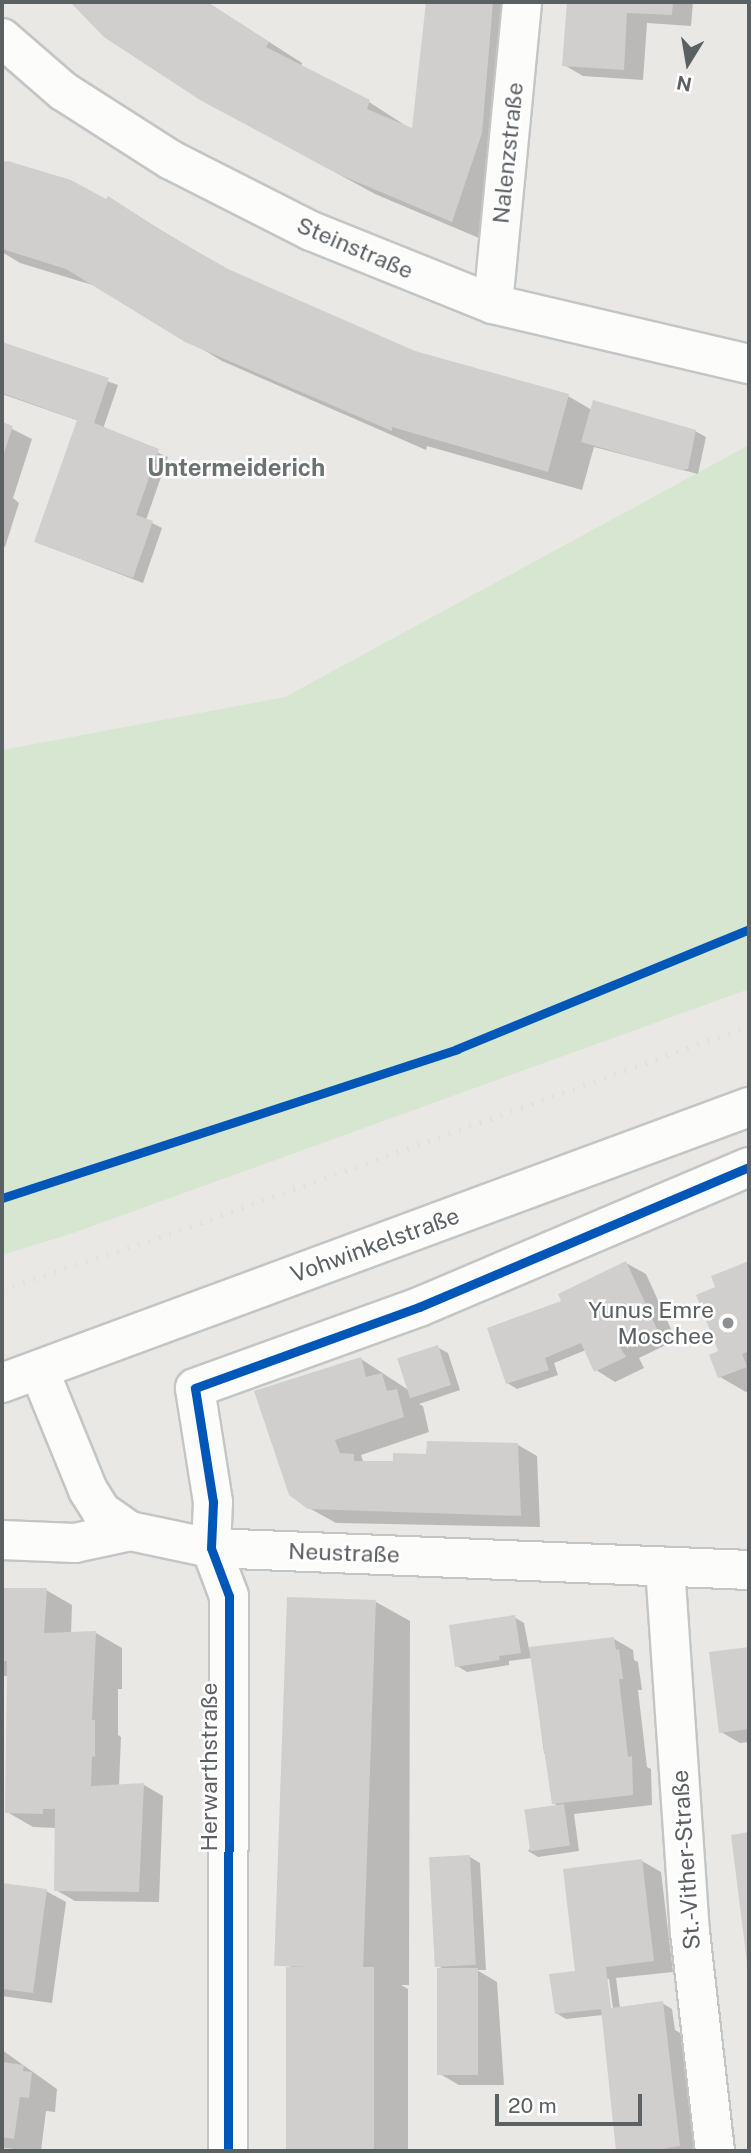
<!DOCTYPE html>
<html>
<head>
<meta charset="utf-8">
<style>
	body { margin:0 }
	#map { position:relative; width:751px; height:2153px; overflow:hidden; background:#eae8e5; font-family:"Public Sans",sans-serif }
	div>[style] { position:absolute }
	.green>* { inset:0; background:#d7e6d0 }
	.shadow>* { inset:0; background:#0003 }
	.building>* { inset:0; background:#d1cfce; transform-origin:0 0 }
	.roads { filter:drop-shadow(2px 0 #c4c5c5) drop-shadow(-2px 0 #c4c5c5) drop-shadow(0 2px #c4c5c5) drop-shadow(0 -2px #c4c5c5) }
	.minor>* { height:38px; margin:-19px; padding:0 19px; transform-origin:19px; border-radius:19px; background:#fcfcfb }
	.secondary>* { height:38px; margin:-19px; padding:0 19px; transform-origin:19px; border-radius:19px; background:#fcfcfb }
	.rail>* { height:5px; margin-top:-2.5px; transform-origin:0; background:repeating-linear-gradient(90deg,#e2e1e1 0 2px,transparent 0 11px) }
	.cycleway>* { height:9px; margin:-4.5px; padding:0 4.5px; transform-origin:4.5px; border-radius:4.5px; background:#0057b8 }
	.dots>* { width:19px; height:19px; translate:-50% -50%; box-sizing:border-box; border:4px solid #fff; border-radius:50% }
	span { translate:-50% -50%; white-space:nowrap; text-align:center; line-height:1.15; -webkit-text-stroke:5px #fff; paint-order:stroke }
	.street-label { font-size:23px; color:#5b6062 }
	.poi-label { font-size:23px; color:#5b6062 }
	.right { translate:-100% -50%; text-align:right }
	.neighbourhood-label { font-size:24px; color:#6c7274; font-weight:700 }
	.frame { position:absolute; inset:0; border:4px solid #5b6062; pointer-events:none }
	.north { position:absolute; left:653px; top:28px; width:70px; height:70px; -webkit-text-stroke:5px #fff; paint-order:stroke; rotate:191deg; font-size:19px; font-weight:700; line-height:28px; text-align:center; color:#5b6062 }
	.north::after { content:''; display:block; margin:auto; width:24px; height:32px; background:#5b6062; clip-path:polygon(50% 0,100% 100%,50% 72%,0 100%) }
	.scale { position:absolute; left:495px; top:2094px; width:147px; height:32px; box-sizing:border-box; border:4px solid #5b6062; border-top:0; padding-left:9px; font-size:21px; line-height:24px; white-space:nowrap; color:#5b6062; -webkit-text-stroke:5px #fff; paint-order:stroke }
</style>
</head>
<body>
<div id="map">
	<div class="green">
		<div style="clip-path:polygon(749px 445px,749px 989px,73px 1233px,2px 1255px,2px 750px,285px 697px)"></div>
	</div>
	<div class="shadow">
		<div style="clip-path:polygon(72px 2px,207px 2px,302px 63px,301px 67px,369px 102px,414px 131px,428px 2px,529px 2px,486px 241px,375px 194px,237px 119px,105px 35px)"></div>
		<div style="clip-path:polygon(569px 2px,693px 2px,691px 26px,647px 23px,643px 80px,583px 76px,564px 65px)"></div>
		<div style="clip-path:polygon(2px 163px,70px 182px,106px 202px,108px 198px,227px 270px,414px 353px,568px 396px,592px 410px,695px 431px,706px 437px,698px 474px,594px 447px,582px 490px,427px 446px,426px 450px,222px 361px,99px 287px,20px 263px,2px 252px)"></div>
		<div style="clip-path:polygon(2px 344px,118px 385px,103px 429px,168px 457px,146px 520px,162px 528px,143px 583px,36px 542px,79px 421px,2px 394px)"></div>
		<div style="clip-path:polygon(2px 424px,32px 439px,13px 498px,19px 503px,5px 547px,2px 546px)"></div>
		<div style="clip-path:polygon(626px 1263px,646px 1274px,676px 1340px,639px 1358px,644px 1368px,615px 1382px,596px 1370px,586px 1350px,554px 1363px,558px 1375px,517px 1389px,507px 1383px,561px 1303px)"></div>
		<div style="clip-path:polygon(749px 1263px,749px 1391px,746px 1392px,720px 1377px,717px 1288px,713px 1277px)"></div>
		<div style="clip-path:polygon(437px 1347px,448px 1353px,460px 1390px,419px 1404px,423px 1406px,429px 1432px,361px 1455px,363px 1461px,394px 1463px,428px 1456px,518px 1445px,537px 1456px,540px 1527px,336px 1523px,309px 1508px,361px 1359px,410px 1391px)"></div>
		<div style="clip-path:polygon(2px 1589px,46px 1590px,72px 1605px,71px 1634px,96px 1633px,122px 1648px,122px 1689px,118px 1689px,118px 1735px,121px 1737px,119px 1786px,144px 1785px,163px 1796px,159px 1902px,75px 1901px,56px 1890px,56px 1828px,33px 1827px,7px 1812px,9px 1676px,2px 1676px)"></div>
		<div style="clip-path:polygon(376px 1602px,410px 1621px,409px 1985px,401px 1985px,408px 1989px,408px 2151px,286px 2151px,288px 1969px,295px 1969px,287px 1965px)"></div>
		<div style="clip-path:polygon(514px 1617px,524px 1623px,529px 1649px,614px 1639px,633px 1650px,634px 1660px,638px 1662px,642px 1690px,638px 1690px,647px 1767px,651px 1769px,652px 1805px,574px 1814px,579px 1851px,538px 1857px,528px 1851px,560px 1807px,553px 1803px,548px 1756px,544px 1753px,532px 1658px,509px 1661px,509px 1665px,467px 1672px,457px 1666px)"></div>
		<div style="clip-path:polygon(749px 1649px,749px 1742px,740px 1743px,721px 1732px,711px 1654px)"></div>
		<div style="clip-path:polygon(749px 1834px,749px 1963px,733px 1836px)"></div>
		<div style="clip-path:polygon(470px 1857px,480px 1863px,486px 1970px,477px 1970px,497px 1982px,504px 2085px,459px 2085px,440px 2074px,445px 1970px,437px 1965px)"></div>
		<div style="clip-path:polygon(evenodd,642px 1861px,661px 1872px,673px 1972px,616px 1978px,620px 2008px,662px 2003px,672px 2009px,675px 2030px,699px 2044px,712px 2151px,617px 2151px,603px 2015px,566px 2019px,556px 2013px,642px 1861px,606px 1979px,609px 1979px,614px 2016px,610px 2017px,606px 1979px)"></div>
		<div style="clip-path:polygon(2px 1885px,46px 1891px,66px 1902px,52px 2003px,2px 1996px)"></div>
		<div style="clip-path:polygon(2px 2050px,57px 2089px,55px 2112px,46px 2111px,41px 2151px,2px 2148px)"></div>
	</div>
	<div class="building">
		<div style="clip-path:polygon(70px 2px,207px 2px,269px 42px,266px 47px,370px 100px,367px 109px,412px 128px,426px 2px,493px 2px,482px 133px,452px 222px,338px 174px,200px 100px,104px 37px)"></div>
		<div style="clip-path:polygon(567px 2px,673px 2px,672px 15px,627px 13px,624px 70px,562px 66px)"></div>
		<div style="clip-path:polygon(8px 161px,71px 180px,106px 199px,108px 196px,167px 234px,228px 269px,415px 351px,569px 394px,548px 472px,392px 427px,392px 431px,185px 342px,66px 269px,2px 249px,2px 162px)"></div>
		<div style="clip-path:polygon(2px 342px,109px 378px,94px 423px,159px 449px,136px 515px,153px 521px,133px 578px,34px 542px,77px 420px,2px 393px)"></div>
		<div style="clip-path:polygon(593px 400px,696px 430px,688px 469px,680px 470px,581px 442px)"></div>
		<div style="clip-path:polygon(2px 422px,13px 426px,2px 459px)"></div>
		<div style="clip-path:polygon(626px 1261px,657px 1329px,620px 1347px,626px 1357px,594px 1372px,581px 1343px,545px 1358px,549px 1370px,506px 1384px,487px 1328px,561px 1301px,558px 1294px)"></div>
		<div style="clip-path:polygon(749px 1261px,749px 1351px,742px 1354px,747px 1367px,718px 1378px,709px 1355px,718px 1351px,696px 1295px,715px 1287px,711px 1276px)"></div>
		<div style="left:438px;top:1345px;width:42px;height:43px;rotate:72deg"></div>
		<div style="clip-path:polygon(361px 1357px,366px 1377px,382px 1373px,387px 1391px,397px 1389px,404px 1417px,335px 1440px,340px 1453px,354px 1454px,354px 1461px,393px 1461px,393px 1453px,426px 1454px,427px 1441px,518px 1443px,521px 1516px,308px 1509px,289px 1495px,254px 1391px)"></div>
		<div style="clip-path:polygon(2px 1588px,47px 1588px,44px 1633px,96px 1631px,92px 1720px,95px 1720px,95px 1757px,92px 1756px,91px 1786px,144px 1783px,139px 1892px,54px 1891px,55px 1809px,43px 1809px,43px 1814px,5px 1813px,7px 1661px,2px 1661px)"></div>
		<div style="left:287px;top:1597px;width:89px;height:369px;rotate:2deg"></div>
		<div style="clip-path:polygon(515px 1615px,521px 1653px,499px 1656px,500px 1660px,455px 1667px,449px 1625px)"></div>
		<div style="clip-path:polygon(614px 1637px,616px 1650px,619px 1649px,623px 1679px,619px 1679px,628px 1757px,632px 1756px,633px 1795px,552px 1804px,529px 1647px)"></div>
		<div style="clip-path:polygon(749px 1647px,749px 1729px,719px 1733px,709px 1652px)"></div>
		<div style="left:564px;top:1804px;width:42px;height:40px;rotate:82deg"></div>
		<div style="clip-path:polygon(749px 1832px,749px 1963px,747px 1963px,731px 1835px)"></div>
		<div style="left:470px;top:1855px;width:110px;height:41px;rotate:87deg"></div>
		<div style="clip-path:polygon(642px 1859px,654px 1961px,606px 1967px,611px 2008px,663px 2001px,680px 2146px,651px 2151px,616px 2151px,601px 2009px,555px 2014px,549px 1974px,575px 1971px,563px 1869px)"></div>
		<div style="clip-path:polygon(2px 1883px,47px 1889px,33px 1993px,2px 1989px)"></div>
		<div style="left:374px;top:1967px;width:184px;height:88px;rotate:90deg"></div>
		<div style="left:437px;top:1968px;width:41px;height:107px"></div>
		<div style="clip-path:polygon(2px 2062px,24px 2065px,23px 2071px,32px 2072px,29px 2098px,20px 2097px,14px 2139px,2px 2137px)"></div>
	</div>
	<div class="roads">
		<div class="minor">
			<div style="left:2px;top:38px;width:81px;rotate:41deg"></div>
			<div style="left:63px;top:91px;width:128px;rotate:32.6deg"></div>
			<div style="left:171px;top:160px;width:157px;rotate:26.9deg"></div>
			<div style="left:311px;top:231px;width:196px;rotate:21.9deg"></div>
			<div style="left:493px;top:304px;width:263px;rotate:13.2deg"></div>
			<div style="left:493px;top:304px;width:303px;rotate:-84.5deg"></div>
			<div style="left:39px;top:1370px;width:130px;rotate:67.8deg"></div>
			<div style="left:88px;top:1490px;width:25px;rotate:58deg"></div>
			<div style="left:101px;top:1511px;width:35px;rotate:35deg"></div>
			<div style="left:130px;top:1531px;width:83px;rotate:11.9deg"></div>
			<div style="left:211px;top:1548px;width:538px;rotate:2.34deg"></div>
			<div style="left:2px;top:1540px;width:73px;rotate:2.4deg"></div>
			<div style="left:75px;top:1543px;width:56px;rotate:-12.3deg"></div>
			<div style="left:665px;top:1567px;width:366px;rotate:86.1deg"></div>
			<div style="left:690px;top:1932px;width:220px;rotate:83.5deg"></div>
			<div style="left:228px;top:2151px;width:555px;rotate:-89.9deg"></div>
			<div style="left:229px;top:1596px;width:51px;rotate:-110.6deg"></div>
			<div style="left:211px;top:1548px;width:46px;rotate:-87.5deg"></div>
			<div style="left:213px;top:1502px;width:115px;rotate:-99deg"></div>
			<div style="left:195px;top:1388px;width:238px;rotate:-19.9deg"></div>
			<div style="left:419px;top:1307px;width:358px;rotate:-23deg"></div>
		</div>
		<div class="secondary">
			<div style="left:2px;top:1383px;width:796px;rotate:-20.28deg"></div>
		</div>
	</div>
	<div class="rail">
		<div style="left:2px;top:1289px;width:176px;rotate:-18.2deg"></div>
		<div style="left:169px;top:1234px;width:616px;rotate:-19.73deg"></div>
	</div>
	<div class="cycleway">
		<div style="left:2px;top:1198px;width:479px;rotate:-18.1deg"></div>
		<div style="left:457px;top:1049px;width:316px;rotate:-22.3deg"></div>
		<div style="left:228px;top:2151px;width:555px;rotate:-89.9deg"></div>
		<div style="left:229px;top:1596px;width:51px;rotate:-110.6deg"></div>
		<div style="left:211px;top:1548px;width:46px;rotate:-87.5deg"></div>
		<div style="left:213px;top:1502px;width:115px;rotate:-99deg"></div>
		<div style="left:195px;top:1388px;width:238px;rotate:-19.9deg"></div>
		<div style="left:419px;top:1307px;width:358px;rotate:-23deg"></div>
	</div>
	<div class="dots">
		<div style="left:728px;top:1323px;background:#8d9090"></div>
	</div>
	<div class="street-label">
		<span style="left:508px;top:153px;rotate:-84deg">Nalenzstraße</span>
		<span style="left:355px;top:248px;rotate:23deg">Steinstraße</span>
		<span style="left:375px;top:1245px;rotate:-20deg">Vohwinkelstraße</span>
		<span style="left:344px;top:1553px;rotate:2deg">Neustraße</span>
		<span style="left:209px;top:1767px;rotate:-90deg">Herwarthstraße</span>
		<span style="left:686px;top:1860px;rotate:-94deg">St.-Vither-Straße</span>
	</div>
	<div class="poi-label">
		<span class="right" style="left:714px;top:1323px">Yunus Emre<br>Moschee</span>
	</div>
	<div class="neighbourhood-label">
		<span style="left:236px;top:468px">Untermeiderich</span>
	</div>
	<div class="frame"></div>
	<div class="north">N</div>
	<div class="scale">20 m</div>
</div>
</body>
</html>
